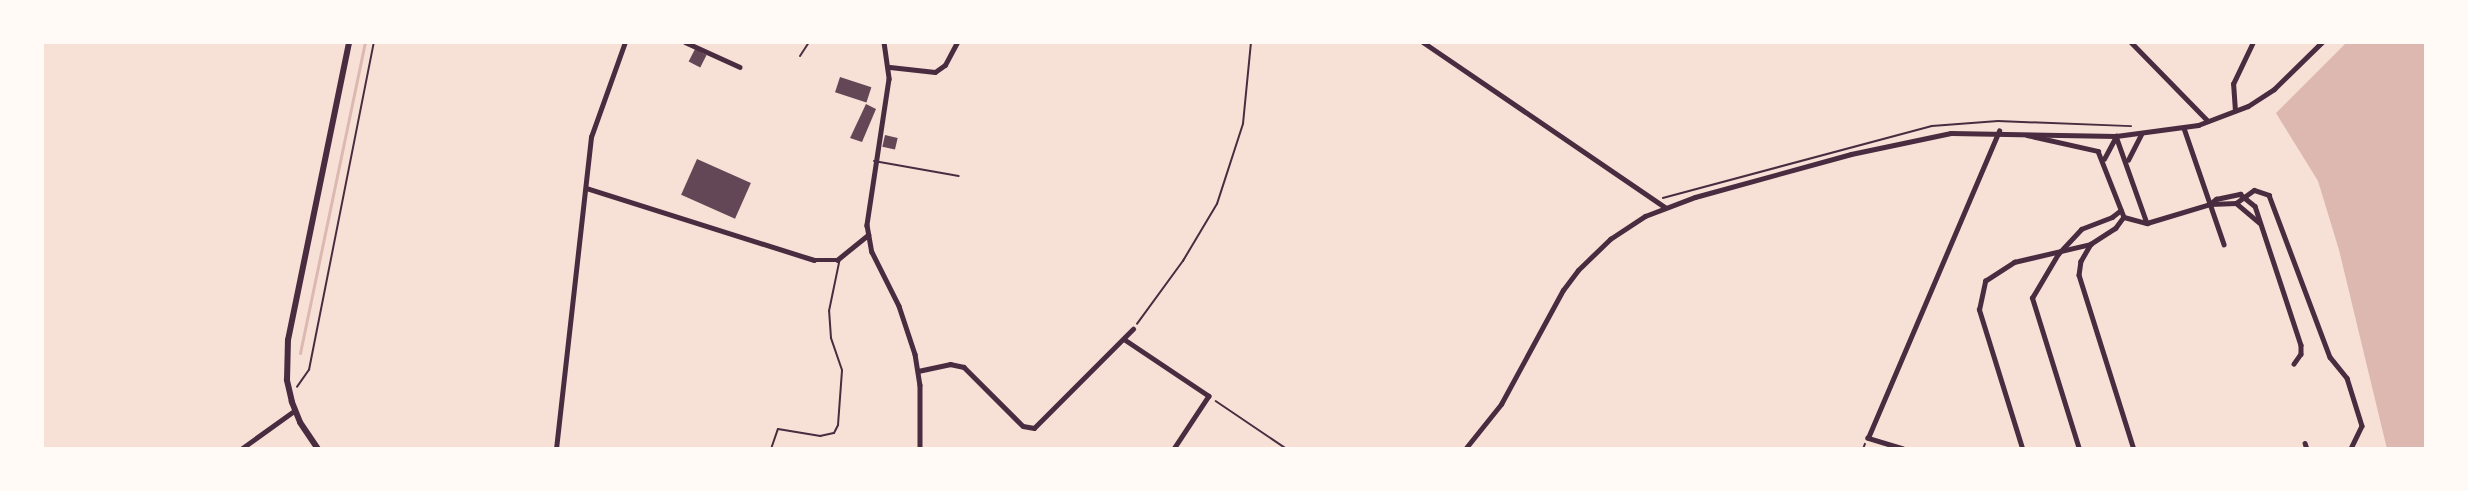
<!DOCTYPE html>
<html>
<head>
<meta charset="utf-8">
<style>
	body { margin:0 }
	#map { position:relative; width:2468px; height:491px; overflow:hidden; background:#f7e1d7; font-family:Cabin,sans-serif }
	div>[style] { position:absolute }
	.water>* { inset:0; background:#dcb8b0 }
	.stream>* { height:3px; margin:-1.5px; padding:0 1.5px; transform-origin:1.5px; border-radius:1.5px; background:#dcb8b0 }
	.building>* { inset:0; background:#644757; transform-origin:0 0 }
	.path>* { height:1.5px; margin:-0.75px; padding:0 0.75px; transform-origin:0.75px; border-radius:0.75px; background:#4a2c40 }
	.service>* { height:2px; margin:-1px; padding:0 1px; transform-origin:1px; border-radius:1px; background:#4a2c40 }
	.minor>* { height:4.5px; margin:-2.25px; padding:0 2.25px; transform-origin:2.25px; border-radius:2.25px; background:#4a2c40 }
	.tertiary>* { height:5px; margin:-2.5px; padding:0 2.5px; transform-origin:2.5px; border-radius:2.5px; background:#4a2c40 }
	.secondary>* { height:6px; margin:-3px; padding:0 3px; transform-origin:3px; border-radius:3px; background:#4a2c40 }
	span { translate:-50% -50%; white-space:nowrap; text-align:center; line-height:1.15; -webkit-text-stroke:5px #fffaf5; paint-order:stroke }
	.frame { position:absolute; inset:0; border:44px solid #fffaf5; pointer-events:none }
</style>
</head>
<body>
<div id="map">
	<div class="water">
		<div style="clip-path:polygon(2347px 42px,2426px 42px,2426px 449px,2387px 449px,2339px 250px,2318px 181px,2276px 113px)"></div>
	</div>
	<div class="stream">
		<div style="left:300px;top:353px;width:318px;rotate:-78.2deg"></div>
	</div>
	<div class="building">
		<div style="left:695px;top:49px;width:13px;height:14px;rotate:27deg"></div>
		<div style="left:840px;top:77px;width:33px;height:16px;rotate:18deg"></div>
		<div style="clip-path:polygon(866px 104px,876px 109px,862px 142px,850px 138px)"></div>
		<div style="left:885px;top:135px;width:13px;height:12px;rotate:13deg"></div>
		<div style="left:697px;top:159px;width:59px;height:39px;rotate:24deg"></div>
	</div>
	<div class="path">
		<div style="left:1663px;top:198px;width:278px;rotate:-15deg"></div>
		<div style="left:1932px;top:126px;width:66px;rotate:-4.3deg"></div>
		<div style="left:1998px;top:121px;width:133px;rotate:2.2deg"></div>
		<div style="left:1137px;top:324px;width:78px;rotate:-53.9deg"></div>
		<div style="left:1183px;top:261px;width:66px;rotate:-59.2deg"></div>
		<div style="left:1217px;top:204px;width:84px;rotate:-72deg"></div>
		<div style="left:1243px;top:124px;width:82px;rotate:-84.4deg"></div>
		<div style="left:297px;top:387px;width:21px;rotate:-55deg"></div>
		<div style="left:309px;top:370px;width:334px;rotate:-78.8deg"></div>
		<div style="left:1216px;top:401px;width:86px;rotate:34.1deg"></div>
		<div style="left:1863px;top:449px;width:5px;rotate:-68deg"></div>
	</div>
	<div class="service">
		<div style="left:800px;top:56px;width:17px;rotate:-57deg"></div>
		<div style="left:874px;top:161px;width:86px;rotate:10deg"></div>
		<div style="left:771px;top:449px;width:21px;rotate:-71deg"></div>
		<div style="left:778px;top:429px;width:43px;rotate:9.5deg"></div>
		<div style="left:820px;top:436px;width:14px;rotate:-12deg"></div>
		<div style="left:834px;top:433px;width:9px;rotate:-63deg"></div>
		<div style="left:838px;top:425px;width:55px;rotate:-85.8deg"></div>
		<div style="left:842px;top:370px;width:34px;rotate:-109deg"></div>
		<div style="left:831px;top:338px;width:27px;rotate:-94deg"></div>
		<div style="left:829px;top:311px;width:54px;rotate:-78.3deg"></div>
	</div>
	<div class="minor">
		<div style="left:685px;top:42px;width:60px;rotate:24.4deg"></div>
		<div style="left:884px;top:42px;width:37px;rotate:82deg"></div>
		<div style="left:889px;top:79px;width:148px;rotate:98.6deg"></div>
		<div style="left:867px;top:225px;width:27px;rotate:80deg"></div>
		<div style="left:872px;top:252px;width:60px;rotate:63.4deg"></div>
		<div style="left:899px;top:306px;width:51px;rotate:71.6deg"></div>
		<div style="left:915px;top:354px;width:31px;rotate:81deg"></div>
		<div style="left:920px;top:385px;width:64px;rotate:90deg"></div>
		<div style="left:1423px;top:42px;width:293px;rotate:34.3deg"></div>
		<div style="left:2131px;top:42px;width:110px;rotate:45.7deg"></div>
		<div style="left:890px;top:67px;width:45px;rotate:6.3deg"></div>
		<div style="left:935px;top:72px;width:12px;rotate:-35deg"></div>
		<div style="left:945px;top:65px;width:26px;rotate:-62deg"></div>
		<div style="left:2235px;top:111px;width:27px;rotate:-94deg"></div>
		<div style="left:2233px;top:84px;width:47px;rotate:-64.5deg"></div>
		<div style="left:2184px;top:128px;width:123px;rotate:71deg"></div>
		<div style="left:2027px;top:135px;width:73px;rotate:12.7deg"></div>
		<div style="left:2098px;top:151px;width:71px;rotate:68.5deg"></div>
		<div style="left:2124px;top:217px;width:24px;rotate:15deg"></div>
		<div style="left:2147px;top:223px;width:66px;rotate:-16.8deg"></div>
		<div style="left:2210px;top:204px;width:26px;rotate:-2deg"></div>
		<div style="left:2236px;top:203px;width:30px;rotate:40deg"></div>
		<div style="left:2104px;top:159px;width:26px;rotate:-62deg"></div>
		<div style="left:2116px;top:136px;width:92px;rotate:70.4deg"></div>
		<div style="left:2128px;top:160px;width:29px;rotate:-63deg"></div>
		<div style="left:586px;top:188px;width:239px;rotate:17.5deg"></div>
		<div style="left:814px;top:260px;width:23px"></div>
		<div style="left:837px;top:260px;width:40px;rotate:-39deg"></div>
		<div style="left:2236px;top:203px;width:22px;rotate:-36deg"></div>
		<div style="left:2254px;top:190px;width:16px;rotate:18deg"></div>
		<div style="left:2269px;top:195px;width:173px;rotate:69.4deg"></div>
		<div style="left:2330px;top:357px;width:27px;rotate:51deg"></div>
		<div style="left:2347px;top:378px;width:50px;rotate:72.6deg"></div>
		<div style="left:2362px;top:426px;width:25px;rotate:116deg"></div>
		<div style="left:2210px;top:204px;width:8px;rotate:-40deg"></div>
		<div style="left:2216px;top:199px;width:25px;rotate:-12deg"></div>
		<div style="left:2240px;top:194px;width:19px;rotate:39deg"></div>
		<div style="left:2255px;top:206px;width:146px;rotate:71.7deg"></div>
		<div style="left:2301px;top:345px;width:9px;rotate:90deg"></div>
		<div style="left:2301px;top:354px;width:12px;rotate:125deg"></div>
		<div style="left:2124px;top:217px;width:14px;rotate:126deg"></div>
		<div style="left:2116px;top:228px;width:30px;rotate:147deg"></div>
		<div style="left:2091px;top:244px;width:20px;rotate:120deg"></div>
		<div style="left:2081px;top:261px;width:14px;rotate:98deg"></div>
		<div style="left:2079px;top:275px;width:182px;rotate:72.5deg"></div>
		<div style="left:1124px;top:339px;width:102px;rotate:33.8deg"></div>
		<div style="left:1209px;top:396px;width:64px;rotate:123.4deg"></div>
		<div style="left:918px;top:371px;width:33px;rotate:-12deg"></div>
		<div style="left:950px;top:364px;width:14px;rotate:12deg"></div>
		<div style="left:964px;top:367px;width:83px;rotate:45deg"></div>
		<div style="left:1023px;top:426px;width:11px;rotate:10deg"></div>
		<div style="left:1034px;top:428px;width:140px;rotate:-45deg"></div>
		<div style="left:2305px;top:443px;width:6px;rotate:72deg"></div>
		<div style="left:2022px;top:448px;width:145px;rotate:-107.3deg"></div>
		<div style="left:1979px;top:310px;width:30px;rotate:-78deg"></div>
		<div style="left:1985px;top:281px;width:35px;rotate:-33deg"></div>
		<div style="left:2014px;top:262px;width:79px;rotate:-13.2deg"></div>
		<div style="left:241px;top:449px;width:65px;rotate:-35.6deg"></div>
		<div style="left:556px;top:449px;width:314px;rotate:-83.6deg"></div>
		<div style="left:591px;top:137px;width:101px;rotate:-70.3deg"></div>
		<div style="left:1903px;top:449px;width:37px;rotate:-163deg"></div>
		<div style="left:1868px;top:438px;width:334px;rotate:-66.9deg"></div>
		<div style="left:2079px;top:449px;width:158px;rotate:-107.3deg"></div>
		<div style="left:2032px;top:298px;width:51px;rotate:-59.4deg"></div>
		<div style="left:2058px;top:254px;width:34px;rotate:-47deg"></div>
		<div style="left:2081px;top:229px;width:33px;rotate:-21deg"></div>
		<div style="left:2112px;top:217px;width:11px;rotate:-38deg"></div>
	</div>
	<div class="tertiary">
		<div style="left:1465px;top:449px;width:58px;rotate:-51.3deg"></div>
		<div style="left:1501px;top:404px;width:130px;rotate:-61.5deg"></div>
		<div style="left:1563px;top:290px;width:25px;rotate:-53deg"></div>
		<div style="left:1578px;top:270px;width:45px;rotate:-44.1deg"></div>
		<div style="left:1610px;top:239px;width:42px;rotate:-33.3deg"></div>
		<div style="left:1645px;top:216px;width:53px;rotate:-20.8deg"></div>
		<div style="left:1695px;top:197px;width:162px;rotate:-15.4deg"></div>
		<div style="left:1851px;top:154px;width:102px;rotate:-11.9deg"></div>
		<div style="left:1951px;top:133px;width:165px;rotate:1deg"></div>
		<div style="left:2116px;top:136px;width:83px;rotate:-7.6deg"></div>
		<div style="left:2198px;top:125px;width:53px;rotate:-20.8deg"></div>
		<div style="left:2248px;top:106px;width:31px;rotate:-33deg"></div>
		<div style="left:2274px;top:89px;width:67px;rotate:-44.4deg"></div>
	</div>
	<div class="secondary">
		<div style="left:318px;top:449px;width:32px;rotate:-124deg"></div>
		<div style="left:300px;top:422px;width:22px;rotate:-112deg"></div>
		<div style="left:292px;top:402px;width:23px;rotate:-103deg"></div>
		<div style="left:287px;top:380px;width:40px;rotate:-88.6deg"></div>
		<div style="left:288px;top:340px;width:304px;rotate:-78.4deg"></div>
	</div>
	<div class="frame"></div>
</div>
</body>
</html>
